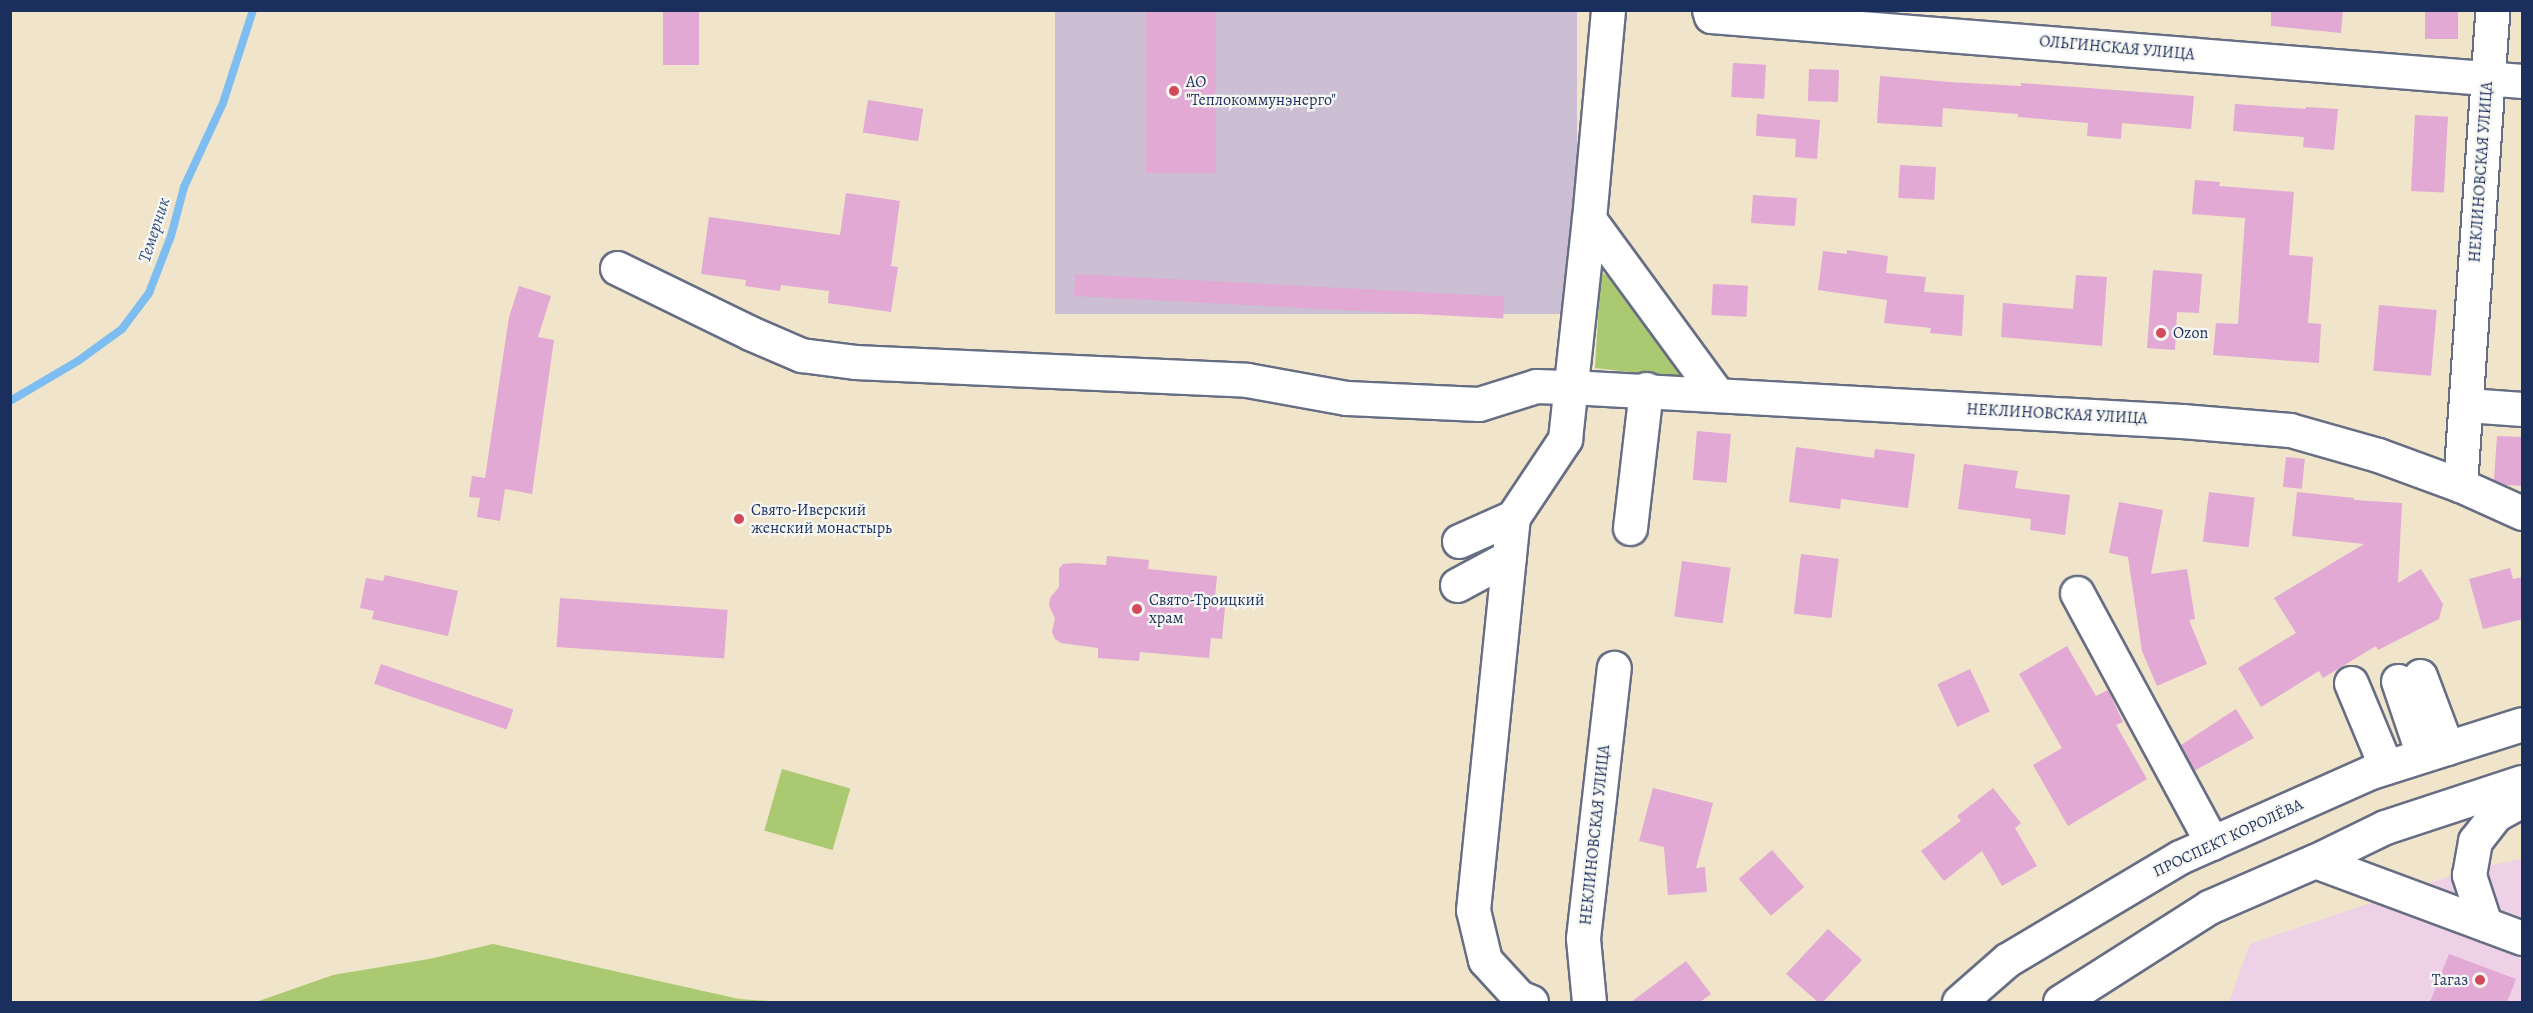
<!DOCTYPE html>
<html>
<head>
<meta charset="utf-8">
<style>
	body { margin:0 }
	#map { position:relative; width:2533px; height:1013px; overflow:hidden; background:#f0e4ca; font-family:Alegreya,serif }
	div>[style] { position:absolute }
	.built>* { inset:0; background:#eed0e7 }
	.industrial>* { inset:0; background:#ccbed3; transform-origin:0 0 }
	.green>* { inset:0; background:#abc970; transform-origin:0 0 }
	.stream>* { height:8px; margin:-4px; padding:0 4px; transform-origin:4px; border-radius:4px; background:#7dbdf1 }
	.building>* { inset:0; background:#e1a9d3; transform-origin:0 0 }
	.roads { filter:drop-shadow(2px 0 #666e84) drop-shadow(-2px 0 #666e84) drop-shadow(0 2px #666e84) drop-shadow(0 -2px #666e84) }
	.minor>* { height:33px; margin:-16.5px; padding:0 16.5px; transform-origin:16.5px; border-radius:16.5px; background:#fff }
	.major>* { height:33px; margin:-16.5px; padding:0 16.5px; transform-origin:16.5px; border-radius:16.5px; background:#fff }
	.dots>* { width:16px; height:16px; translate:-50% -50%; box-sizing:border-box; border:3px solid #f6f6f2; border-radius:50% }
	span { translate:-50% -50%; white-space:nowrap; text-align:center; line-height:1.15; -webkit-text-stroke:4.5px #f6f6f2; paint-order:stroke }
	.street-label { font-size:16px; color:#1b2f5e }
	.poi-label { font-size:16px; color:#1b2f5e }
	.left { translate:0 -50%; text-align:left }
	.right { translate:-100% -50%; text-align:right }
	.water-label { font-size:18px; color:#345283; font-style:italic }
	.frame { position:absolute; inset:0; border:12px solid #1b2f5e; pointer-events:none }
</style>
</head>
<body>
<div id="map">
	<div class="built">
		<div style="clip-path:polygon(2522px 859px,2522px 1002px,2229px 1002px,2250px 944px,2467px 870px)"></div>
	</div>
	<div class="industrial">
		<div style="left:1055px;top:11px;width:522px;height:303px"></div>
	</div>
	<div class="green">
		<div style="clip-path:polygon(1601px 272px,1615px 281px,1690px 379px,1595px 368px)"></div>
		<div style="left:782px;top:769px;width:71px;height:64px;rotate:16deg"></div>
		<div style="clip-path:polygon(493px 944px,739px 999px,785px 1002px,256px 1002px,333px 975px,429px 959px)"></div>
	</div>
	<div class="stream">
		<div style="left:10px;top:401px;width:79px;rotate:-30.5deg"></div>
		<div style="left:78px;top:361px;width:54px;rotate:-36deg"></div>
		<div style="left:122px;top:329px;width:45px;rotate:-53.1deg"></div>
		<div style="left:149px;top:293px;width:61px;rotate:-68.9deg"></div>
		<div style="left:171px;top:236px;width:51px;rotate:-75.1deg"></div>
		<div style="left:184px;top:187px;width:93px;rotate:-65.1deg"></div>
		<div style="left:223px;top:103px;width:98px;rotate:-72.1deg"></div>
	</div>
	<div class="building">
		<div style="left:663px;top:10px;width:36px;height:55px"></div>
		<div style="left:1146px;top:10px;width:70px;height:163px"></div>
		<div style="clip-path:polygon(2271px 10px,2343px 10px,2341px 33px,2271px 26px)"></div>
		<div style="left:2425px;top:10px;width:33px;height:29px"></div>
		<div style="left:1733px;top:63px;width:33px;height:34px;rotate:3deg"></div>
		<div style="left:1809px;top:69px;width:30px;height:32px;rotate:2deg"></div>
		<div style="clip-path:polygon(1880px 76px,1950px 82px,2021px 86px,2021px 83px,2194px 96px,2191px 129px,2122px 123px,2121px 139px,2087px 136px,2088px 123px,2018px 117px,2018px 114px,1943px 108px,1942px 127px,1877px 123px)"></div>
		<div style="left:868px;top:100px;width:56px;height:33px;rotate:9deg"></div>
		<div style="clip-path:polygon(2235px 104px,2306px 109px,2306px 107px,2338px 109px,2334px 150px,2303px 147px,2304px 137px,2233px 131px)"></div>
		<div style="clip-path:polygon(1757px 114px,1820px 120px,1817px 159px,1795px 157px,1796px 139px,1756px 136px)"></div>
		<div style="left:2415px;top:115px;width:33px;height:76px;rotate:3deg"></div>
		<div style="left:1900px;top:165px;width:36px;height:33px;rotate:3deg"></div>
		<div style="clip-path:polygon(2195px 180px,2220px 182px,2219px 186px,2294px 192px,2289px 255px,2313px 257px,2308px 323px,2321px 324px,2319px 363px,2213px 355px,2216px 323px,2238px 324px,2245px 218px,2192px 214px)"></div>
		<div style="clip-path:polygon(846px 193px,900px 201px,891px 266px,898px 267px,891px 312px,828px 303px,829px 291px,781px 285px,780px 291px,745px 286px,746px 280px,701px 274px,709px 217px,840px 235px)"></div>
		<div style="left:1753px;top:195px;width:44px;height:28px;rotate:4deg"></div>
		<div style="clip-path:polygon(1847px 250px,1888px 256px,1886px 273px,1926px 277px,1924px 292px,1964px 295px,1962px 336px,1930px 333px,1931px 328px,1884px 323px,1887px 300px,1818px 290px,1823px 251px,1847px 254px)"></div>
		<div style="clip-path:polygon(2153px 270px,2202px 274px,2199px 313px,2177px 312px,2175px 350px,2147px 348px)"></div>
		<div style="left:1075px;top:274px;width:430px;height:22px;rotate:3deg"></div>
		<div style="clip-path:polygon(2076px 275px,2107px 277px,2102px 346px,2001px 337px,2003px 303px,2073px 309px)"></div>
		<div style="left:1713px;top:284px;width:35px;height:31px;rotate:3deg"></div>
		<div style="clip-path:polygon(519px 286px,551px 296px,538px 337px,554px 340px,532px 494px,505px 489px,500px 521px,477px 517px,480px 498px,469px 497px,472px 476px,485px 478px,509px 317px)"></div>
		<div style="left:2379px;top:305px;width:58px;height:66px;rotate:5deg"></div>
		<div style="left:1697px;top:431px;width:34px;height:49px;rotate:5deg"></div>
		<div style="clip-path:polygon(2497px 436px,2523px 437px,2523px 486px,2506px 485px,2494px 480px)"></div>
		<div style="clip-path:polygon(1796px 447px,1874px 458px,1875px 449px,1915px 454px,1908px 508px,1841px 499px,1840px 509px,1789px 502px)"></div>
		<div style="left:2286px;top:457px;width:19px;height:30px;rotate:6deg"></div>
		<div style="clip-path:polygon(1964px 464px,2018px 471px,2015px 488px,2070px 495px,2065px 535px,2030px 530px,2031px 519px,1958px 509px)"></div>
		<div style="left:2209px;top:492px;width:46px;height:50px;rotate:7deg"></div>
		<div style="clip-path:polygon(2297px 492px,2354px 498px,2354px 500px,2402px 503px,2398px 583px,2421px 569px,2443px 604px,2439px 619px,2378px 650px,2376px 646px,2323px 678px,2319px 671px,2261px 707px,2238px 668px,2296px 633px,2274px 598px,2364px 544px,2292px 536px)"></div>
		<div style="clip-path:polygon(2119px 502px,2163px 510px,2151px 574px,2187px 569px,2195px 619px,2189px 620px,2207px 664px,2157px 686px,2142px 651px,2128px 557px,2109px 553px)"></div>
		<div style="left:1801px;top:554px;width:38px;height:60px;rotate:7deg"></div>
		<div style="clip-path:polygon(1107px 556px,1149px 560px,1148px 569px,1217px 576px,1215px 597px,1226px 597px,1222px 639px,1211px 638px,1209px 658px,1140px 652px,1139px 661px,1098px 658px,1098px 648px,1061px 643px,1055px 639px,1052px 632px,1055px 618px,1049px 606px,1050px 598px,1059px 587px,1059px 569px,1063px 564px,1075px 563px,1106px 565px)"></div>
		<div style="left:1682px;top:561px;width:49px;height:56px;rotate:8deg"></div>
		<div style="clip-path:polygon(2510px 568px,2513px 579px,2523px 577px,2523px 619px,2483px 629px,2469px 579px)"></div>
		<div style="clip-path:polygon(385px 575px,458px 591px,448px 636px,372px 619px,374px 611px,360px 608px,366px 578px,383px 581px)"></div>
		<div style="left:560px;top:598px;width:168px;height:49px;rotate:4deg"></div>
		<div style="clip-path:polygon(2067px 646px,2096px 696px,2108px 690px,2123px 722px,2116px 725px,2147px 779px,2068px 826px,2033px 765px,2062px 748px,2019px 674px)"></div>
		<div style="left:381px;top:664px;width:140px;height:21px;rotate:19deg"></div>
		<div style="left:1970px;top:669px;width:47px;height:36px;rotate:65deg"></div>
		<div style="clip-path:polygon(2236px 709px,2254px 738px,2194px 771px,2181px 745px)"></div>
		<div style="clip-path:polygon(1653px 788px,1713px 803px,1696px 868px,1705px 867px,1707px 892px,1668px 895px,1664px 847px,1639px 841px)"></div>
		<div style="clip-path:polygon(1993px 788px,2021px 823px,2015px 828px,2037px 866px,2002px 886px,1982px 851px,1944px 881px,1921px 851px,1961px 821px,1957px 816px)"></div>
		<div style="left:1772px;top:850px;width:49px;height:44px;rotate:49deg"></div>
		<div style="clip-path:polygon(1828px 929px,1862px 960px,1823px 1002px,1818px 1002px,1786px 974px)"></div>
		<div style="clip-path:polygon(2449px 954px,2516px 979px,2507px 1002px,2430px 1002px)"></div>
		<div style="clip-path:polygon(1686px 961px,1711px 994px,1700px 1002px,1631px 1002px)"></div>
	</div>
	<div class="roads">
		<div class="minor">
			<div style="left:1709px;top:10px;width:6px;rotate:72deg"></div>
			<div style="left:1711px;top:16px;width:814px;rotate:4.58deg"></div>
			<div style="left:1589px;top:219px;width:218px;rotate:53.8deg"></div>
			<div style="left:617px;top:268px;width:148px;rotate:26deg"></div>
			<div style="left:750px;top:333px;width:56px;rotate:23.3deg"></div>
			<div style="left:801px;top:355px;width:54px;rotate:7.4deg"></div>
			<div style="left:855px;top:362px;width:392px;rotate:2.6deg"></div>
			<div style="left:1247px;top:380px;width:101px;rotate:10.3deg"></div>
			<div style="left:1346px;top:398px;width:133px;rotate:2.6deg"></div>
			<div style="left:1479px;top:404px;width:60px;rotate:-17.5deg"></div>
			<div style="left:1536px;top:386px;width:34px;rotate:2deg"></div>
			<div style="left:1570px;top:387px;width:613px;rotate:3.18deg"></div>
			<div style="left:2182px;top:421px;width:108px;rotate:4.8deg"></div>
			<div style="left:2290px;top:430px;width:91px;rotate:15.9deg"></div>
			<div style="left:2378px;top:455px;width:87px;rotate:20.1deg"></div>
			<div style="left:2460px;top:485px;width:68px;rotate:24.3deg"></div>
			<div style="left:2467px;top:405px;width:55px;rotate:4.2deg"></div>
			<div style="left:2460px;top:485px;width:476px;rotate:-86.1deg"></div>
			<div style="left:1630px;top:528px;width:140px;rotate:-83.4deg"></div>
			<div style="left:1459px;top:541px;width:59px;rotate:-24deg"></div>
			<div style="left:1457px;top:585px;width:59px;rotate:-28.3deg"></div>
			<div style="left:2077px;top:593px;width:284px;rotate:61.6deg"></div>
			<div style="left:2420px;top:676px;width:77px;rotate:69.4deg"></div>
			<div style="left:2398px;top:681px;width:78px;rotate:71.3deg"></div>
			<div style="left:2351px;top:683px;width:91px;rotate:67.4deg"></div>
			<div style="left:2315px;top:861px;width:221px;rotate:20.4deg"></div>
			<div style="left:2485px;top:924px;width:52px;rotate:-108.1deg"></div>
			<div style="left:2469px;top:875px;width:35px;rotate:-80deg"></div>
			<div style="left:2475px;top:841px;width:33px;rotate:-52deg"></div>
			<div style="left:2495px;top:815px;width:31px;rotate:-29deg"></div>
			<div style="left:1531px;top:1002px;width:13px;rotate:-157deg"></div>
			<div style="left:1519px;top:997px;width:50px;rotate:-132.6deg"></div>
			<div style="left:1485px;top:960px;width:51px;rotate:-103.5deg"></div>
			<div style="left:1473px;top:910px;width:395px;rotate:-84.2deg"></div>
			<div style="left:1513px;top:517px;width:94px;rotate:-56.3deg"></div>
			<div style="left:1565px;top:439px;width:221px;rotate:-83.8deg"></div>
			<div style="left:1589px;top:219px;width:210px;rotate:-84.8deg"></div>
			<div style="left:1589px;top:1002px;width:64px;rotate:-95.4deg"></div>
			<div style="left:1583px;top:938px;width:272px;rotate:-83.5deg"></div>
		</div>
		<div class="major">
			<div style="left:1959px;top:1002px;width:64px;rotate:-41.2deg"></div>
			<div style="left:2007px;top:960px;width:201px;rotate:-30.8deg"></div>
			<div style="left:2180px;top:857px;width:209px;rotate:-24deg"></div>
			<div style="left:2371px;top:772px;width:158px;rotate:-17.6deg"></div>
			<div style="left:2060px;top:1002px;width:177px;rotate:-32.5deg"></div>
			<div style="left:2209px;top:907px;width:116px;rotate:-23.5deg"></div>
			<div style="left:2315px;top:861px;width:78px;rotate:-25.9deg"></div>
			<div style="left:2385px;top:827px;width:144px;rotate:-18.2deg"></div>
		</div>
	</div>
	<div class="dots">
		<div style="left:1174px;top:91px;background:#d1495b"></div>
		<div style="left:2161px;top:333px;background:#d1495b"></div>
		<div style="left:739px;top:519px;background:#d1495b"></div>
		<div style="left:1137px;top:609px;background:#d1495b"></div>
		<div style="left:2480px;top:980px;background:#d1495b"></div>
	</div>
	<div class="street-label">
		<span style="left:2117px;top:48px;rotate:5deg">ОЛЬГИНСКАЯ УЛИЦА</span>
		<span style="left:2481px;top:172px;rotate:-86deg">НЕКЛИНОВСКАЯ УЛИЦА</span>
		<span style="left:2057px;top:414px;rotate:3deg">НЕКЛИНОВСКАЯ УЛИЦА</span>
		<span style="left:1595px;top:835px;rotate:-84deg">НЕКЛИНОВСКАЯ УЛИЦА</span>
		<span style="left:2228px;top:838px;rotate:-25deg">ПРОСПЕКТ КОРОЛЁВА</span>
	</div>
	<div class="poi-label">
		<span class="left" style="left:1186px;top:91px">АО<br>"Теплокоммунэнерго"</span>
		<span class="left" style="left:2173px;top:333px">Ozon</span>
		<span class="left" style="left:751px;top:519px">Свято-Иверский<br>женский монастырь</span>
		<span class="left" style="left:1149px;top:609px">Свято-Троицкий<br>храм</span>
		<span class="right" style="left:2468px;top:980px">Тагаз</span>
	</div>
	<div class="water-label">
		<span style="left:154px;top:230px;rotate:-72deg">Темерник</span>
	</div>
	<div class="frame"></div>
</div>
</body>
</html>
